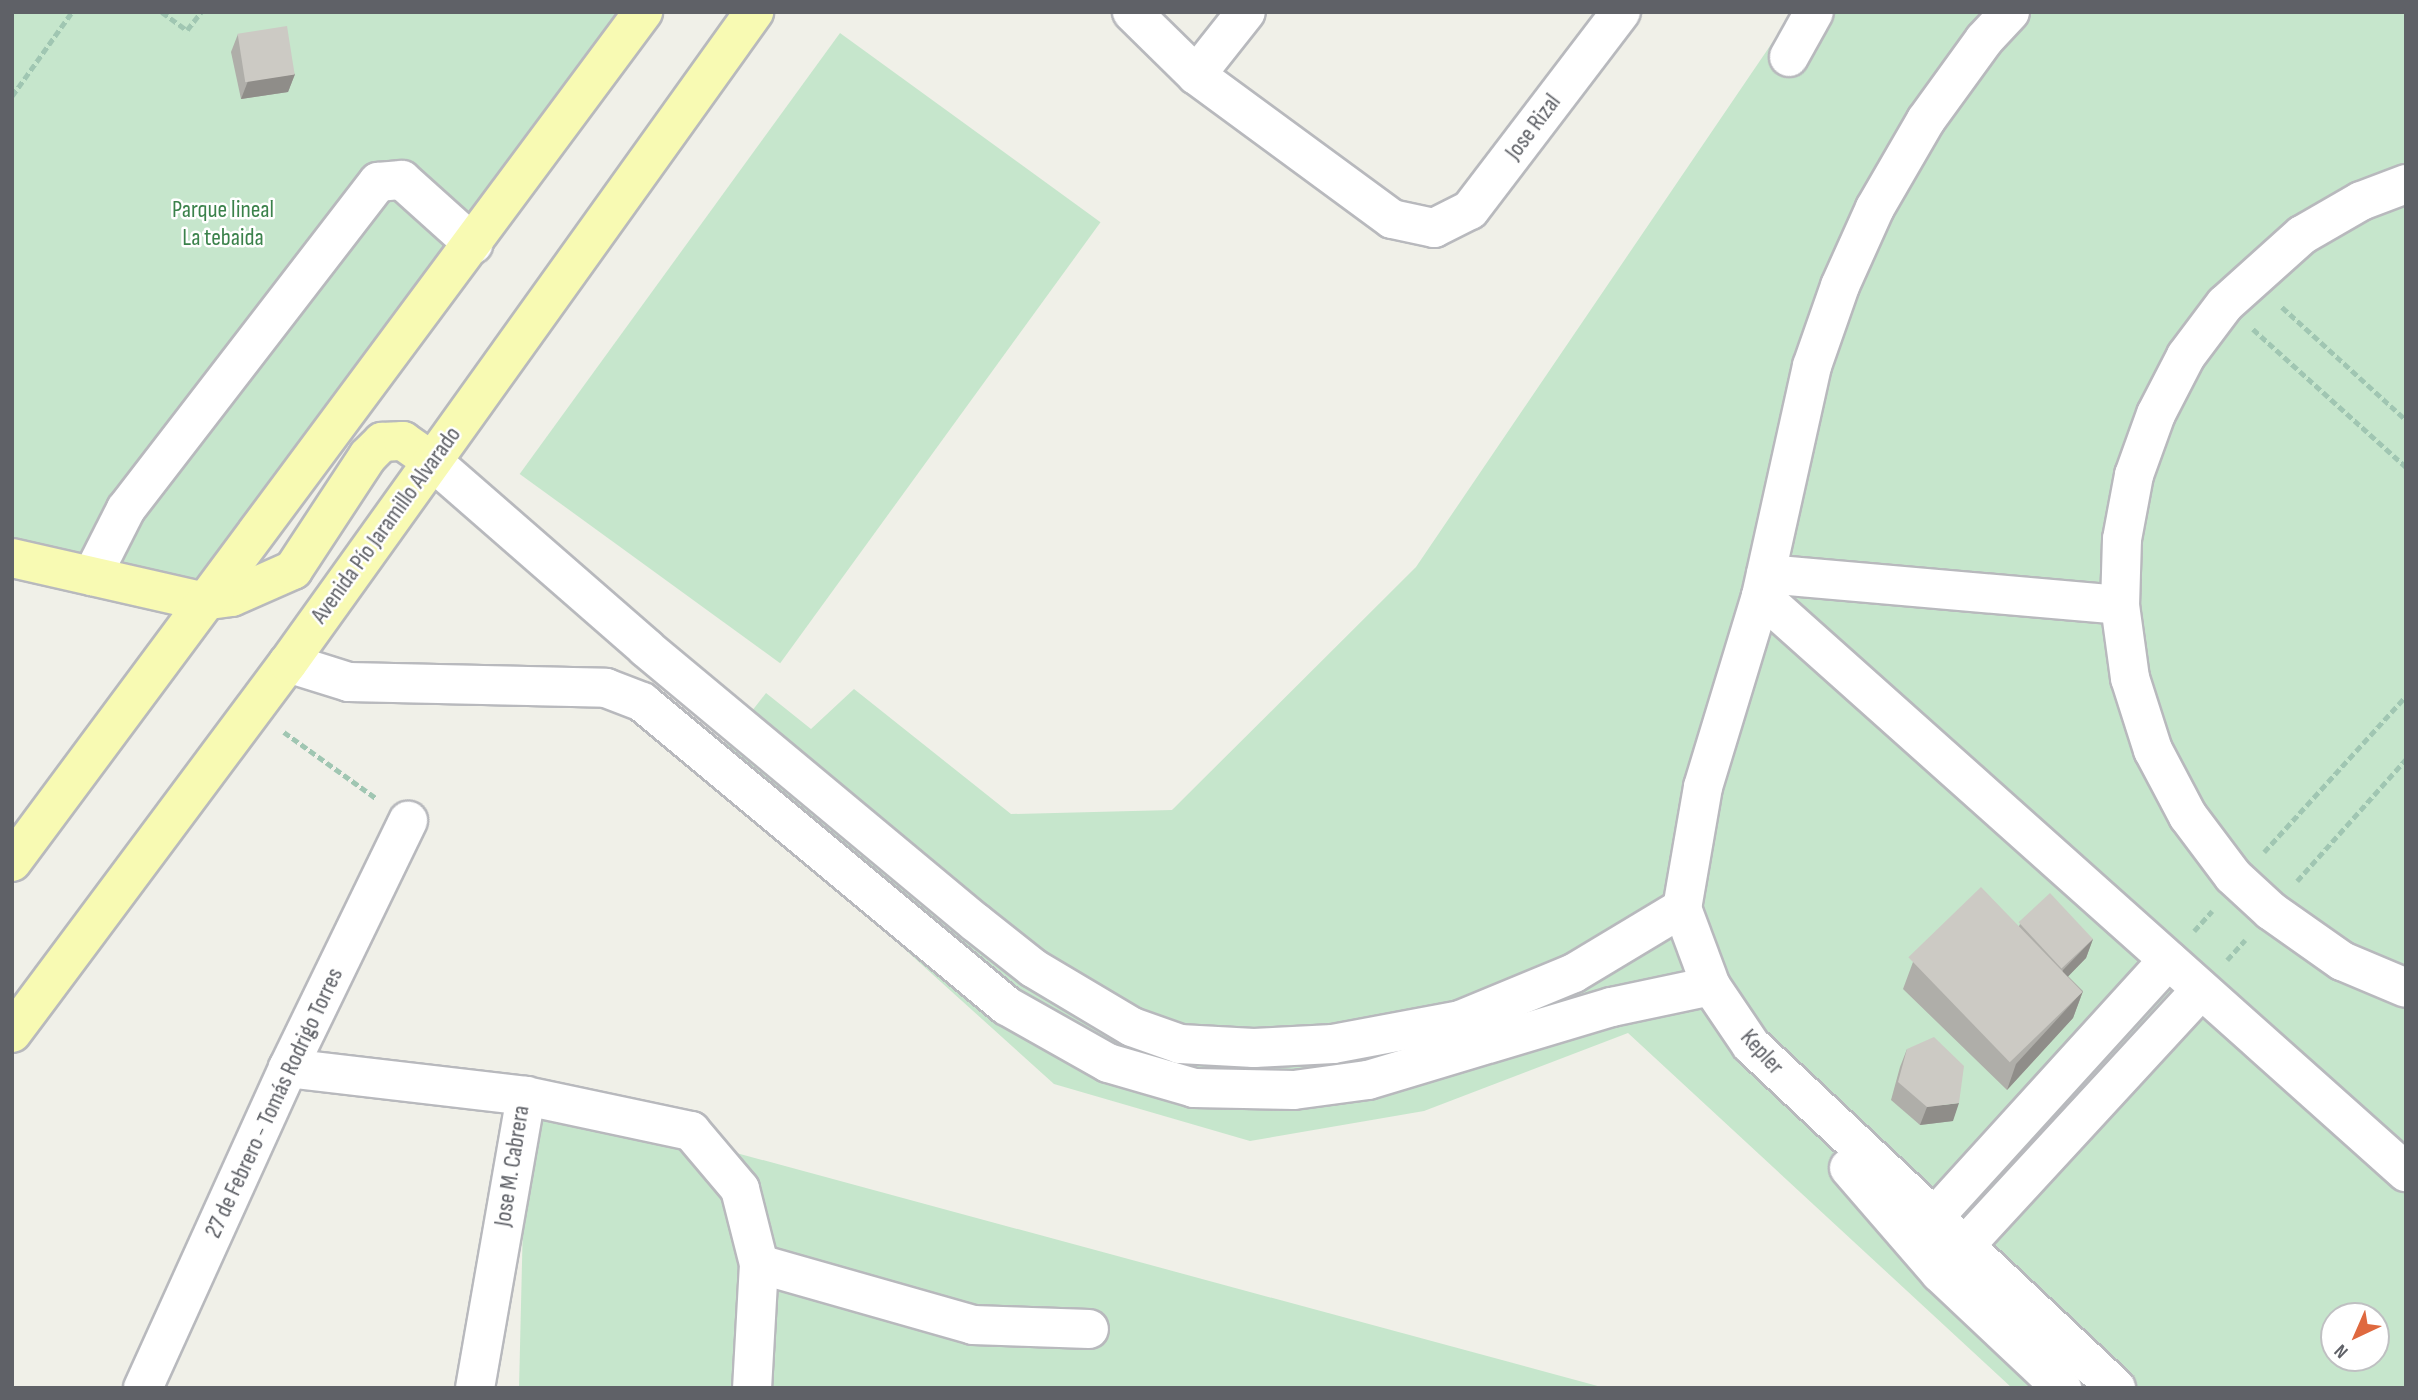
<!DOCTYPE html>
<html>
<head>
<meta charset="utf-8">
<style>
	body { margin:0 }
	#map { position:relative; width:2418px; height:1400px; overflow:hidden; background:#f0f0e8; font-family:"Sofia Sans Condensed",sans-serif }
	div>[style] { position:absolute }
	.green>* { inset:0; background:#c6e6cc; transform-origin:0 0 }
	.path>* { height:4.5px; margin-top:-2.25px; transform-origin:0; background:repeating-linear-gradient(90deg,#a0c6b2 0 7px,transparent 0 10.5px) }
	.roads { filter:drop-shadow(2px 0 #b8b9bd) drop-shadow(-2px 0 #b8b9bd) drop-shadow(0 2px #b8b9bd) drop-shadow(0 -2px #b8b9bd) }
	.minor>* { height:38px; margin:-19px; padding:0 19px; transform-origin:19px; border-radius:19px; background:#fff }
	.major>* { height:38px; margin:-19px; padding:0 19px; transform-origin:19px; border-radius:19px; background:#f8fab3 }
	.wall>* { inset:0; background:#afaea9 }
	.shaded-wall>* { inset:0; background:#8f8d89 }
	.building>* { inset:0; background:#cccac4; transform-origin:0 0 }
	span { translate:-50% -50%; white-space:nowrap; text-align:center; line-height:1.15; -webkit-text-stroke:5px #fff; paint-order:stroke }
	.street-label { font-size:24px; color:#5f6167 }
	.park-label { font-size:24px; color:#3b824b }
	.frame { position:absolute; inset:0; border:14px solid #5f6167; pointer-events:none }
	.north { position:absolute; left:2320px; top:1302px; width:70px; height:70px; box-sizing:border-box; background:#fff; border:2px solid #bfc0c2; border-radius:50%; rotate:224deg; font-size:19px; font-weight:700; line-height:28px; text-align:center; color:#5f6167 }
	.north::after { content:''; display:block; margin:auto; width:24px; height:32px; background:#df693f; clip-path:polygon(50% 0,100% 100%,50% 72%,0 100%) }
</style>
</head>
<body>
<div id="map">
	<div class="green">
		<div style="clip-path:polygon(12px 12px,643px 12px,202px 601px,12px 558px)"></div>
		<div style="clip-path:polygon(evenodd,1793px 12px,2406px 12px,2406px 1388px,2012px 1388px,1628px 1033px,1424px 1111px,1250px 1141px,1054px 1084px,706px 770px,766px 693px,811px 729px,854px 689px,1011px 814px,1172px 810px,1416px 567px,1793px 12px,2334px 1316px,2376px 1316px,2376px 1358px,2334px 1358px,2334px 1316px)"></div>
		<div style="left:840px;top:33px;width:322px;height:545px;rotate:36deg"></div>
		<div style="clip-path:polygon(526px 1096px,1605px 1388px,519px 1388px)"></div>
	</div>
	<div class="path">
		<div style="left:162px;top:12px;width:31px;rotate:36deg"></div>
		<div style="left:187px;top:30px;width:23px;rotate:-52deg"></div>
		<div style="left:12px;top:96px;width:103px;rotate:-54.5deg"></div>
		<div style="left:2282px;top:307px;width:168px;rotate:42.3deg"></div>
		<div style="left:2253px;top:329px;width:206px;rotate:42deg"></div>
		<div style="left:284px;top:732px;width:113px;rotate:35.7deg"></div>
		<div style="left:2264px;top:852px;width:211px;rotate:-47.7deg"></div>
		<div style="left:2297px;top:881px;width:164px;rotate:-48.2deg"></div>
		<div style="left:2194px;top:931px;width:27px;rotate:-48deg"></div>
		<div style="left:2227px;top:960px;width:27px;rotate:-48deg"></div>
	</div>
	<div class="roads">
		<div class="minor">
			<div style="left:1132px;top:12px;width:90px;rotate:44.5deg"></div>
			<div style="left:1196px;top:75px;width:243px;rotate:36.3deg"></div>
			<div style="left:1392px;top:219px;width:43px;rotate:12.1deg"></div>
			<div style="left:1434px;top:228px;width:40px;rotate:-26.6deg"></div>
			<div style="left:1470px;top:210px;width:249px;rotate:-52.7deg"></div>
			<div style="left:2010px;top:12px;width:38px;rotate:133deg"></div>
			<div style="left:1984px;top:40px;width:99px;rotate:125.9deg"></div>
			<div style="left:1926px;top:120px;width:102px;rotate:120.1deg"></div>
			<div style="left:1875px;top:208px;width:85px;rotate:114.2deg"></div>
			<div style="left:1840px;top:286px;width:85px;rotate:109.3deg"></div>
			<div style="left:1812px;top:366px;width:236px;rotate:102.5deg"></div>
			<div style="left:1761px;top:596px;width:200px;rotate:106.9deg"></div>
			<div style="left:1703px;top:787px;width:123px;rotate:99.8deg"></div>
			<div style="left:1682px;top:908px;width:83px;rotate:69.6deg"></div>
			<div style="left:1711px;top:986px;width:71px;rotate:55.9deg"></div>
			<div style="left:1751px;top:1045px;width:501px;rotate:43.22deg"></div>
			<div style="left:1789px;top:57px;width:51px;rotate:-60.9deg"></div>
			<div style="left:1196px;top:75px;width:80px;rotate:-51.6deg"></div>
			<div style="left:2406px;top:184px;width:48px;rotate:159.3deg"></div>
			<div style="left:2361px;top:201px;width:68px;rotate:150deg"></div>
			<div style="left:2302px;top:235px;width:103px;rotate:138.1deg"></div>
			<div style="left:2225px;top:304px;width:65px;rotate:126.9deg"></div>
			<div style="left:2186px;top:356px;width:65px;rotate:117.3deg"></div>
			<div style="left:2156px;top:414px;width:65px;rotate:109.8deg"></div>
			<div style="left:2134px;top:475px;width:65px;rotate:100.6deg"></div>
			<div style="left:2122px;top:539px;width:66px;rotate:91.7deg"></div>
			<div style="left:2120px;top:605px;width:74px;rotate:82.2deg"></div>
			<div style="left:2130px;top:678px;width:76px;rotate:72.3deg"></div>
			<div style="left:2153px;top:750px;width:75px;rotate:62.1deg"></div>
			<div style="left:2188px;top:816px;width:75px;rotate:53.1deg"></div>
			<div style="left:2233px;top:876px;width:52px;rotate:42.6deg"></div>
			<div style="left:2271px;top:911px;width:87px;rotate:35.2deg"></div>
			<div style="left:2342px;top:961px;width:69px;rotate:22.9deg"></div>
			<div style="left:432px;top:461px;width:284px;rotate:41.1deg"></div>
			<div style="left:646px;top:648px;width:428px;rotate:39.8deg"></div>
			<div style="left:975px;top:922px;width:74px;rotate:38.4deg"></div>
			<div style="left:1033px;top:968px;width:115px;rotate:30.8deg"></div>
			<div style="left:1132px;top:1027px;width:51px;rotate:19.5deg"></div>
			<div style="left:1180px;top:1044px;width:74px;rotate:3.1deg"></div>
			<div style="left:1254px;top:1048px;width:79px;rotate:-2.9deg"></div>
			<div style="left:1333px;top:1044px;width:129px;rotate:-10.7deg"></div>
			<div style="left:1460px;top:1020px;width:123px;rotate:-22.4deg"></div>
			<div style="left:1574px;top:973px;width:126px;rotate:-31deg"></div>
			<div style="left:1766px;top:574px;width:355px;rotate:5deg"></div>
			<div style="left:92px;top:576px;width:75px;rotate:-63.1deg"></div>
			<div style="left:126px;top:509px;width:413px;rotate:-52.4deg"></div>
			<div style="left:378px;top:182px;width:24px;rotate:-5deg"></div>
			<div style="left:402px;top:180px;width:96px;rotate:42deg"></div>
			<div style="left:1761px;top:596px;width:865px;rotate:41.77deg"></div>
			<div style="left:288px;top:663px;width:64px;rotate:17.3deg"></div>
			<div style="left:349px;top:682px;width:257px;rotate:1.3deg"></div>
			<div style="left:606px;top:688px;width:39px;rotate:21deg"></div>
			<div style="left:642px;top:702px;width:475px;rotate:39.8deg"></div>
			<div style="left:1007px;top:1006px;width:116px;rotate:29.4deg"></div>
			<div style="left:1108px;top:1063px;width:90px;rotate:16.2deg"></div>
			<div style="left:1194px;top:1088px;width:100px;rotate:1.1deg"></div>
			<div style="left:1294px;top:1090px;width:75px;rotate:-7.7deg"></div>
			<div style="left:1368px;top:1080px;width:255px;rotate:-16.7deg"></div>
			<div style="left:1612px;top:1007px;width:101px;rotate:-12deg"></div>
			<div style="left:288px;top:1068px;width:240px;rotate:6.7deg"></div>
			<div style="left:526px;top:1096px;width:296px;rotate:99.9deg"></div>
			<div style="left:526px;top:1096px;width:169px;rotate:12deg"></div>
			<div style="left:691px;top:1131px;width:76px;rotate:49.8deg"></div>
			<div style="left:740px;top:1189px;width:77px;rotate:75.8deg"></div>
			<div style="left:759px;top:1264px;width:124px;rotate:93.2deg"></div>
			<div style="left:1849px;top:1168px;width:139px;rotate:49.1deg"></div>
			<div style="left:1940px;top:1273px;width:168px;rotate:43.3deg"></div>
			<div style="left:1917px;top:1236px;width:373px;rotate:-47.7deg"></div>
			<div style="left:759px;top:1264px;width:223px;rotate:15.9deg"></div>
			<div style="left:973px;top:1325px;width:116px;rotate:2deg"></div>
			<div style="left:1948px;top:1264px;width:373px;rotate:-47.3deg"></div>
			<div style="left:143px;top:1388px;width:351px;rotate:-65.6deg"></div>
			<div style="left:288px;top:1068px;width:275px;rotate:-64.1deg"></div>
		</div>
		<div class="major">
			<div style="left:12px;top:558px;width:195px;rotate:12.8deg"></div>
			<div style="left:202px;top:601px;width:30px;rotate:-8deg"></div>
			<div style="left:232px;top:597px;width:67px;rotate:-23.9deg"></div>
			<div style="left:293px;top:570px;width:136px;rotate:-56.7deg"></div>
			<div style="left:368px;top:456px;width:20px;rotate:-45deg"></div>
			<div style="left:382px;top:442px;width:21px;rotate:-3deg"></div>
			<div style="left:403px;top:441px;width:35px;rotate:35deg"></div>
			<div style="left:12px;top:862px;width:1059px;rotate:-53.41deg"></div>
			<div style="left:12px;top:1033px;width:462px;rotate:-53.3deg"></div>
			<div style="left:288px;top:663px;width:801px;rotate:-54.4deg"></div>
		</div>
	</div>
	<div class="wall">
		<div style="clip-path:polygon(238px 34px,295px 74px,288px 92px,241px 99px,231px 52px)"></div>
		<div style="clip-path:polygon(2020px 924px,2093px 939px,2086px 958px,2068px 976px,2083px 991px,2073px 1018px,2007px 1090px,1903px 989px,1913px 962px,2019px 926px)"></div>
		<div style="clip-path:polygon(1907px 1049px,1953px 1121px,1920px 1125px,1891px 1100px,1900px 1067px)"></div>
	</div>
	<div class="shaded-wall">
		<div style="clip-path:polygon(295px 74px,288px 92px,241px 99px,248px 81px)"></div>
		<div style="clip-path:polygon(2093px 939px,2086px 958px,2056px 989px,2063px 970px)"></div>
		<div style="clip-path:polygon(2083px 991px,2073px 1018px,2007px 1090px,2016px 1064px)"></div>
		<div style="clip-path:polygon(1959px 1103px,1953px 1121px,1920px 1125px,1927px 1107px)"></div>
	</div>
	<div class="building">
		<div style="left:287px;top:26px;width:49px;height:50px;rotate:81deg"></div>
		<div style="left:1981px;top:887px;width:146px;height:101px;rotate:46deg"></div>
		<div style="left:2050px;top:893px;width:63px;height:43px;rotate:47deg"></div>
		<div style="clip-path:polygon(1934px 1037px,1964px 1066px,1959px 1103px,1927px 1107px,1898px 1082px,1907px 1049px)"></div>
	</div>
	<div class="street-label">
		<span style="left:1533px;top:127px;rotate:-53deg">Jose Rizal</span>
		<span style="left:386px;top:525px;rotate:-54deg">Avenida Pío Jaramillo Alvarado</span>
		<span style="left:1762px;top:1052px;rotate:48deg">Kepler</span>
		<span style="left:274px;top:1103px;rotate:-65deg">27 de Febrero - Tomás Rodrigo Torres</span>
		<span style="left:512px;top:1166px;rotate:-81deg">Jose M. Cabrera</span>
	</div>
	<div class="park-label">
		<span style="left:223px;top:224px">Parque lineal<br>La tebaida</span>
	</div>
	<div class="frame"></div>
	<div class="north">N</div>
</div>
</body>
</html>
